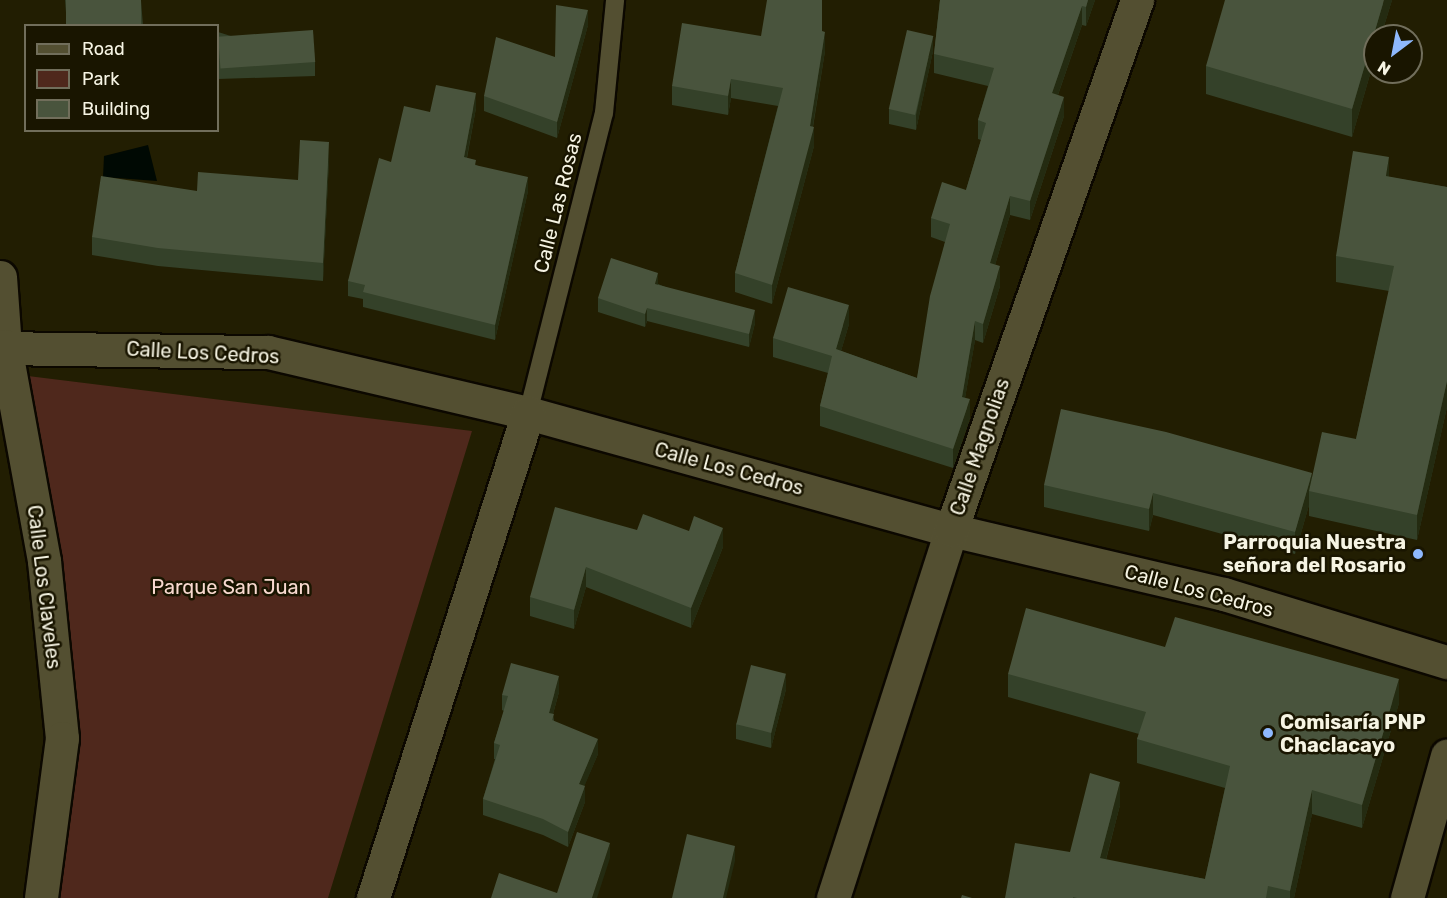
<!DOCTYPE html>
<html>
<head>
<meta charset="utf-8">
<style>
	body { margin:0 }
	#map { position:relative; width:1447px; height:898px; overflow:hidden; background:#221e02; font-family:Rubik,sans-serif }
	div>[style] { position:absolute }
	.green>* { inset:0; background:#4f281c }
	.water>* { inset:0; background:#000903 }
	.roads { filter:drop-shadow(2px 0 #0c0800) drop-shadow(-2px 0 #0c0800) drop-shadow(0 2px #0c0800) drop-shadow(0 -2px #0c0800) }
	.service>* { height:18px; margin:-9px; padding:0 9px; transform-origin:9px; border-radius:9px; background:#534f31 }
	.minor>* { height:33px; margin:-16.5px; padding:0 16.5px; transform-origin:16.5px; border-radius:16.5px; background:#534f31 }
	.wall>* { inset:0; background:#344129 }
	.shaded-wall>* { inset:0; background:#242b11 }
	.building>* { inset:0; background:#49543d; transform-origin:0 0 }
	.dots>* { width:16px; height:16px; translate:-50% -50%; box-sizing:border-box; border:3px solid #191500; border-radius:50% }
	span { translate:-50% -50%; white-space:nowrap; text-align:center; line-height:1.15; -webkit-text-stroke:5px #191500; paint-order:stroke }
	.street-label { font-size:20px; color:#f6f4e3 }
	.poi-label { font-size:20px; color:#f6f4e3; font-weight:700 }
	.right { translate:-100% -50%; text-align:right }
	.left { translate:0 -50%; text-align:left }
	.park-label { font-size:20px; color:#f8d9cf }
	.legend { position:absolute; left:24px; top:24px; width:195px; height:108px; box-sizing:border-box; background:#191500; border:2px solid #716e5b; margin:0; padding:8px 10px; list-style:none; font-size:18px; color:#f6f4e3 }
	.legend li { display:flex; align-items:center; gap:12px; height:30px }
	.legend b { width:30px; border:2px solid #716e5b }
	.north { position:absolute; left:1363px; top:24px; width:60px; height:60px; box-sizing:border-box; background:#191500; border:2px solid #716e5b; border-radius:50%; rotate:212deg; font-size:16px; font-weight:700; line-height:24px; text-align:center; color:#f6f4e3 }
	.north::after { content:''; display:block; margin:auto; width:21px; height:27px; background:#8eb8fd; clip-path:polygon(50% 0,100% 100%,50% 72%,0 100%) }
</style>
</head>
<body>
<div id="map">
	<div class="green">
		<div style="clip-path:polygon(28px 376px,472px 431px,328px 898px,26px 898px,61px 736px)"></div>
	</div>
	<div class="water">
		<div style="clip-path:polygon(148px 145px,157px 181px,103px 177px,104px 156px)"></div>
	</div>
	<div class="roads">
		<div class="service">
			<div style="left:528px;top:413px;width:309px;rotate:-75.8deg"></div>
			<div style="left:604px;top:113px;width:114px;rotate:-84.4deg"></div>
		</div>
		<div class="minor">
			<div style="left:0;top:277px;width:69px;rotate:85.9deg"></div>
			<div style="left:5px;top:346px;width:219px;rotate:79.7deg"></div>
			<div style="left:44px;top:561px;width:178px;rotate:84.2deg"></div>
			<div style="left:62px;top:738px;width:161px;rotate:97.5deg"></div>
			<div style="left:0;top:348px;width:268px;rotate:0.9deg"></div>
			<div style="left:268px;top:352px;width:267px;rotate:13.2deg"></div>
			<div style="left:528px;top:413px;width:439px;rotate:15.5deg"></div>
			<div style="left:951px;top:530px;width:280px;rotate:13.2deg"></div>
			<div style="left:1224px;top:594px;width:233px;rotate:17deg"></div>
			<div style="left:373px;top:898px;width:509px;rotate:-72.28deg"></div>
			<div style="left:833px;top:898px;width:386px;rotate:-72.2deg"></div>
			<div style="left:951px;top:530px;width:562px;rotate:-70.66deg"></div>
			<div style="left:1407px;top:898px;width:148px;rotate:-74.3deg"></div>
		</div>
	</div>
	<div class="wall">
		<div style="clip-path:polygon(44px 0,141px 0,143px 26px,67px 26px,65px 0)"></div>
		<div style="clip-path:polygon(940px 0,1095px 0,1086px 26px,1082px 25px,1058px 95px,1064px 116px,1030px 220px,1010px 215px,995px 265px,1000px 286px,983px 343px,975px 340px,965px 398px,970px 418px,953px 468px,820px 426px,820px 406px,828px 373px,773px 357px,773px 338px,849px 324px,841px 351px,917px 378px,945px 242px,931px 237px,931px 218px,966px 190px,981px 140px,978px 139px,978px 120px,988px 86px,934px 73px,934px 54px)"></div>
		<div style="clip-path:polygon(1392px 0,1381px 36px,1375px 36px,1375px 57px,1352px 137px,1206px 94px,1206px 66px)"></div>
		<div style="clip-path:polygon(588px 25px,557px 138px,484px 111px,484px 96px,555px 57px)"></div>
		<div style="clip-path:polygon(822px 31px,825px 51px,813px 127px,814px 146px,772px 304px,735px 292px,735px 273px,778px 106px,731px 98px,728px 115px,672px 105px,672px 86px,761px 36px)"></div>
		<div style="clip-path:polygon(218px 32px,315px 62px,315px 76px,218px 79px)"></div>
		<div style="clip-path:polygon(933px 51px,916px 130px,889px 124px,889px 109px)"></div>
		<div style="clip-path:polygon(476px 108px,467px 158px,476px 165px,528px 191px,495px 340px,363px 307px,363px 299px,348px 296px,348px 281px,430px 112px)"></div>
		<div style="clip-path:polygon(329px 160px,323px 281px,158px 266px,92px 255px,92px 237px,197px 191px,298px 180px)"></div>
		<div style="clip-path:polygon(1389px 177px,1447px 187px,1447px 407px,1417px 540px,1309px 516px,1309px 505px,1295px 554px,1153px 515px,1149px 531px,1044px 507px,1044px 485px,1312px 479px,1356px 439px,1389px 291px,1336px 282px,1336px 256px)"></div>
		<div style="clip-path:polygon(658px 284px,755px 323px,749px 347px,647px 321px,645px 327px,598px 312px,598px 298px)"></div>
		<div style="clip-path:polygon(637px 530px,723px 547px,691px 628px,586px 587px,574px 629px,530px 616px,530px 597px)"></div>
		<div style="clip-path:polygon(1165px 647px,1399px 703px,1362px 828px,1312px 814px,1294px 898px,1005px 898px,1070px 852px,1120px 805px,1106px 860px,1205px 879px,1225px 788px,1137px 763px,1137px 739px,1139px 734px,1008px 697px,1008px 674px)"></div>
		<div style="clip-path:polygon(786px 689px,771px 748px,736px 739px,736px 724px)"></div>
		<div style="clip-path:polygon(559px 692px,553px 714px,554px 721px,598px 754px,584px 786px,585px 802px,568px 847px,543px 835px,483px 815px,483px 799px,495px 759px,494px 759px,494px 743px,504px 711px,502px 710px,502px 695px)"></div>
	</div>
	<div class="shaded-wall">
		<div style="clip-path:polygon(1088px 0,1095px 0,1086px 26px,1086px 7px)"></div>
		<div style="clip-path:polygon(1384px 0,1392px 0,1381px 36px,1375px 36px,1375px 57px,1352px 137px,1352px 109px)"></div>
		<div style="clip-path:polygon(1082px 6px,1082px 25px,1052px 112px,1052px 93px)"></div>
		<div style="clip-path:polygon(588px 10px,588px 25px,557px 138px,557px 122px)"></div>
		<div style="clip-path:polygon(825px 32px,825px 51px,811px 137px,814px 127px,814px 146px,772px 304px,772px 285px,810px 126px)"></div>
		<div style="clip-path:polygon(933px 36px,933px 51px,916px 130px,916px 115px)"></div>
		<div style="clip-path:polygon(731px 79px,731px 98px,728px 115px,728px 96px)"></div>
		<div style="clip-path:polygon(476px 93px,476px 108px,464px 172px,464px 157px)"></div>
		<div style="clip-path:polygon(1064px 97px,1064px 116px,1030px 220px,1030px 201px)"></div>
		<div style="clip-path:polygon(329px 142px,329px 160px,323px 281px,323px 263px)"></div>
		<div style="clip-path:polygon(1389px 157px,1389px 183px,1386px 176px)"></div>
		<div style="clip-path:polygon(528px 177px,528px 191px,495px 340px,495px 325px)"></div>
		<div style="clip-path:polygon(1010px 196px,1010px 215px,990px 282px,990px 263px)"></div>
		<div style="clip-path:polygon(1000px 266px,1000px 286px,983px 343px,983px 324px)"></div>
		<div style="clip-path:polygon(658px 273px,658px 287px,655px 284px)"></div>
		<div style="clip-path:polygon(849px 305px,849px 324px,836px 368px,836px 349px)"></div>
		<div style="clip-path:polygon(647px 308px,647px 321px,645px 327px,645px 314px)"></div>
		<div style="clip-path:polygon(755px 310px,755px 323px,749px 347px,749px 334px)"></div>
		<div style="clip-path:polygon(975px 321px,975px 340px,962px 416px,962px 397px)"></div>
		<div style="clip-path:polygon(1447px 381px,1447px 407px,1417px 540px,1417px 515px)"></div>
		<div style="clip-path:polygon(970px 399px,970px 418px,953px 468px,953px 449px)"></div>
		<div style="clip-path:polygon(1312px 473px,1312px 491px,1309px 491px,1309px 505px,1295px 554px,1295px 532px)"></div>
		<div style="clip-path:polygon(1153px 493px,1153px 515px,1149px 531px,1149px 509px)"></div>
		<div style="clip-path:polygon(723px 528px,723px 547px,691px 628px,691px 608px)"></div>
		<div style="clip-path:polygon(586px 567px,586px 587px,574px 629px,574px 610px)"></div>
		<div style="clip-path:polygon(786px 674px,786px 689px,771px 748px,771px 733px)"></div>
		<div style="clip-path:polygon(559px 676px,559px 692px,549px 728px,549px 713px)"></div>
		<div style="clip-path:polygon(1399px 679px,1399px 703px,1362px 828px,1362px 805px)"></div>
		<div style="clip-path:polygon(598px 739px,598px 754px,579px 799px,579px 784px)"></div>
		<div style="clip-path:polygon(1120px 782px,1120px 805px,1100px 882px,1100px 858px)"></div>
		<div style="clip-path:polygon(585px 786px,585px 802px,568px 847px,568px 832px)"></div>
		<div style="clip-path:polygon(1312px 790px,1312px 814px,1294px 898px,1290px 898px,1290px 891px)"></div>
		<div style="clip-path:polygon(610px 843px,610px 858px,597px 898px,592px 898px)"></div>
		<div style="clip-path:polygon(735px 846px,735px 861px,726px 898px,723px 898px)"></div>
	</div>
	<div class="building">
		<div style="left:66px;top:0;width:75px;height:26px"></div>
		<div style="clip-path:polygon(767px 0,822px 0,822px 31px,825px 32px,810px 126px,814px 127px,772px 285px,735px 273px,783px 88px,731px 79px,728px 96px,672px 86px,682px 23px,761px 36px)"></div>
		<div style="clip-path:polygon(940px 0,1088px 0,1086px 7px,1082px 6px,1052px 93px,1064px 97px,1030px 201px,1010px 196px,990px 263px,1000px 266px,983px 324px,975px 321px,962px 397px,970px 399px,953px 449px,820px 406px,832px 356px,773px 338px,788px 287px,849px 305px,836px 349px,917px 378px,930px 296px,950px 224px,931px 218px,942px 182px,966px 190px,986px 123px,978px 120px,994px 68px,934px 54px)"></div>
		<div style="clip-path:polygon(1225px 0,1384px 0,1352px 109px,1206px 66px)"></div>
		<div style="clip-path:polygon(556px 5px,588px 10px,557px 122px,484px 96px,496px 37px,555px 57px)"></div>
		<div style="left:313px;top:30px;width:32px;height:95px;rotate:86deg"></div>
		<div style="left:907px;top:30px;width:27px;height:81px;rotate:13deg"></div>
		<div style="clip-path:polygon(436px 85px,476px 93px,464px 157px,476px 160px,475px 165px,528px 177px,495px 325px,363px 292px,365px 285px,348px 281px,379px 158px,391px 162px,404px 106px,430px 112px)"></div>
		<div style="clip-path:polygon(300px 140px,329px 142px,323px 263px,158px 248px,92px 237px,101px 176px,197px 191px,198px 172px,298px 180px)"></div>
		<div style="clip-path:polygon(1353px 151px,1389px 157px,1386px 176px,1447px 187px,1447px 381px,1417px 515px,1309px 491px,1322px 432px,1356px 439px,1394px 266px,1336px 256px)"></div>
		<div style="clip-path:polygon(611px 258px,658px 273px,655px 284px,755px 310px,749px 334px,647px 308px,645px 314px,598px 298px)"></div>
		<div style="clip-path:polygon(1061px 409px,1166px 432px,1312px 473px,1295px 532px,1153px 493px,1149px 509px,1044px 485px)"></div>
		<div style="clip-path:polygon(555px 507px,637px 530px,643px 514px,689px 531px,694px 516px,723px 528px,691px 608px,586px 567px,574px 610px,530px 597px)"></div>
		<div style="clip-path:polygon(1026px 608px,1165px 647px,1175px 617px,1399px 679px,1362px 805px,1312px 790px,1290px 891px,1268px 886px,1266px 898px,1077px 898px,1073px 897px,1073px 898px,1005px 898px,1015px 843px,1070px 852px,1090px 773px,1120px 782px,1100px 858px,1205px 879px,1230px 766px,1137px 739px,1146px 712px,1008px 674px)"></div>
		<div style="clip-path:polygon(511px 663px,559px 676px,549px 713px,554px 714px,552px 720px,598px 739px,579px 784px,585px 786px,568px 832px,543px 819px,483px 799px,500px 745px,494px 743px,508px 696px,502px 695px)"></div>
		<div style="left:751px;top:665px;width:36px;height:61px;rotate:14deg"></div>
		<div style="clip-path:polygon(577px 832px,610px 843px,592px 898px,491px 898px,499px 873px,557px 893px)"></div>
		<div style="clip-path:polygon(687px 834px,735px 846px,723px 898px,672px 898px)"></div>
		<div style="clip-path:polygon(962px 895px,972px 898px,961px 898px)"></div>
	</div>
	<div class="dots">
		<div style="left:1418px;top:554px;background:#8eb8fd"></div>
		<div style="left:1268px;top:733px;background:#8eb8fd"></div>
	</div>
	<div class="street-label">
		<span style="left:558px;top:203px;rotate:-76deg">Calle Las Rosas</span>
		<span style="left:203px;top:353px;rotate:3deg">Calle Los Cedros</span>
		<span style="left:980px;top:447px;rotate:-71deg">Calle Magnolias</span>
		<span style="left:729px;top:469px;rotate:15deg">Calle Los Cedros</span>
		<span style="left:44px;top:587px;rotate:83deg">Calle Los Claveles</span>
		<span style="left:1199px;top:591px;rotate:15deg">Calle Los Cedros</span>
	</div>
	<div class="poi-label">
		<span class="right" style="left:1406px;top:554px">Parroquia Nuestra<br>señora del Rosario</span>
		<span class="left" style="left:1280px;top:734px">Comisaría PNP<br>Chaclacayo</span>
	</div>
	<div class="park-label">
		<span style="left:231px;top:587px">Parque San Juan</span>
	</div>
	<ul class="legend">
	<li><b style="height:8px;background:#534f31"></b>Road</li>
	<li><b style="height:16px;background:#4f281c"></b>Park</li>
	<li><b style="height:16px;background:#49543d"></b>Building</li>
	</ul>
	<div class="north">N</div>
</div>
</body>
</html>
